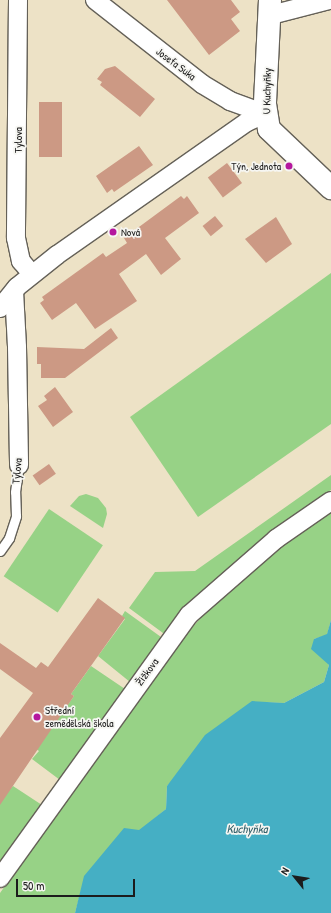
<!DOCTYPE html>
<html>
<head>
<meta charset="utf-8">
<style>
	body { margin:0 }
	#map { position:relative; width:331px; height:913px; overflow:hidden; background:#ede2c6; font-family:"Patrick Hand",sans-serif }
	div>[style] { position:absolute }
	.green>* { inset:0; background:#97d286; transform-origin:0 0 }
	.water>* { inset:0; background:#45afc4 }
	.building>* { inset:0; background:#cc9984; transform-origin:0 0 }
	.roads { filter:drop-shadow(1px 0 #656158) drop-shadow(-1px 0 #656158) drop-shadow(0 1px #656158) drop-shadow(0 -1px #656158) }
	.service>* { height:9px; margin:-4.5px; padding:0 4.5px; transform-origin:4.5px; border-radius:4.5px; background:#fff }
	.minor>* { height:18px; margin:-9px; padding:0 9px; transform-origin:9px; border-radius:9px; background:#fff }
	.tertiary>* { height:22px; margin:-11px; padding:0 11px; transform-origin:11px; border-radius:11px; background:#fff }
	.dots>* { width:11px; height:11px; translate:-50% -50%; box-sizing:border-box; border:2px solid #f6f6f2; border-radius:50% }
	span { translate:-50% -50%; white-space:nowrap; text-align:center; line-height:1.15; -webkit-text-stroke:3.5px #f6f6f2; paint-order:stroke }
	.street-label { font-size:11px; color:#1c1c1c }
	.poi-label { font-size:11px; color:#1c1c1c }
	.right { translate:-100% -50%; text-align:right }
	.left { translate:0 -50%; text-align:left }
	.water-label { font-size:12px; color:#2e5e68; font-style:italic }
	.north { position:absolute; left:275px; top:857px; width:40px; height:40px; -webkit-text-stroke:3px #f6f6f2; paint-order:stroke; rotate:300deg; font-size:11px; font-weight:700; line-height:16px; text-align:center; color:#1c1c1c }
	.north::after { content:''; display:block; margin:auto; width:14px; height:18px; background:#1c1c1c; clip-path:polygon(50% 0,100% 100%,50% 72%,0 100%) }
	.scale { position:absolute; left:16px; top:879px; width:119px; height:18px; box-sizing:border-box; border:2px solid #1c1c1c; border-top:0; padding-left:5px; font-size:12px; line-height:14px; white-space:nowrap; color:#1c1c1c; -webkit-text-stroke:3px #f6f6f2; paint-order:stroke }
</style>
</head>
<body>
<div id="map">
	<div class="green">
		<div style="clip-path:polygon(331px 273px,331px 424px,198px 517px,130px 417px)"></div>
		<div style="clip-path:polygon(331px 475px,331px 490px,262px 539px,199px 594px,169px 635px,163px 633px,129px 608px,155px 572px,195px 571px)"></div>
		<div style="clip-path:polygon(86px 494px,98px 498px,106px 508px,107px 514px,103px 528px,70px 506px,79px 496px)"></div>
		<div style="left:49px;top:509px;width:65px;height:81px;rotate:34deg"></div>
		<div style="clip-path:polygon(331px 512px,331px 620px,327px 635px,314px 639px,329px 665px,324px 682px,284px 703px,252px 702px,167px 786px,166px 809px,85px 876px,75px 913px,0 913px,0 893px,181px 640px,207px 611px,273px 553px)"></div>
		<div style="clip-path:polygon(125px 611px,161px 637px,163px 643px,130px 682px,98px 656px,125px 619px,122px 616px)"></div>
		<div style="clip-path:polygon(91px 666px,125px 689px,60px 780px,32px 759px,39px 751px,36px 749px,74px 696px,71px 694px)"></div>
		<div style="clip-path:polygon(13px 786px,42px 805px,0 869px,0 799px)"></div>
	</div>
	<div class="water">
		<div style="clip-path:polygon(331px 620px,331px 913px,75px 913px,84px 876px,124px 828px,139px 830px,166px 809px,167px 786px,205px 735px,252px 701px,284px 703px,324px 682px,329px 665px,311px 649px,314px 639px,327px 634px)"></div>
	</div>
	<div class="building">
		<div style="clip-path:polygon(167px 0,231px 0,240px 12px,231px 19px,240px 31px,209px 55px)"></div>
		<div style="clip-path:polygon(115px 66px,155px 99px,140px 117px,100px 85px,102px 82px,97px 79px,105px 69px)"></div>
		<div style="left:39px;top:102px;width:23px;height:55px"></div>
		<div style="clip-path:polygon(139px 146px,153px 165px,114px 192px,112px 189px,107px 193px,96px 176px)"></div>
		<div style="left:227px;top:163px;width:25px;height:24px;rotate:53deg"></div>
		<div style="clip-path:polygon(181px 196px,184px 199px,187px 196px,199px 213px,165px 238px,181px 259px,161px 275px,146px 254px,119px 274px,137px 301px,95px 329px,76px 303px,52px 320px,40px 303px,44px 300px,42px 297px,103px 253px,106px 257px,127px 243px,124px 238px)"></div>
		<div style="left:215px;top:216px;width:13px;height:16px;rotate:51deg"></div>
		<div style="clip-path:polygon(276px 217px,292px 244px,266px 263px,245px 239px)"></div>
		<div style="clip-path:polygon(111px 328px,118px 338px,65px 378px,41px 378px,41px 364px,37px 364px,37px 347px,84px 349px)"></div>
		<div style="clip-path:polygon(55px 387px,73px 412px,53px 427px,38px 406px,47px 400px,44px 396px)"></div>
		<div style="left:49px;top:464px;width:12px;height:20px;rotate:55deg"></div>
		<div style="clip-path:polygon(98px 598px,125px 618px,71px 694px,74px 696px,0 805px,0 738px,33px 693px,0 669px,0 643px,36px 668px,41px 662px,48px 667px)"></div>
	</div>
	<div class="roads">
		<div class="service">
			<div style="left:0;top:551px;width:16px;rotate:-55deg"></div>
			<div style="left:9px;top:538px;width:23px;rotate:-72deg"></div>
			<div style="left:16px;top:516px;width:24px;rotate:-92deg"></div>
			<div style="left:15px;top:492px;width:27px;rotate:-82deg"></div>
		</div>
		<div class="minor">
			<div style="left:18px;top:0;width:238px;rotate:90.5deg"></div>
			<div style="left:16px;top:238px;width:24px;rotate:78deg"></div>
			<div style="left:21px;top:261px;width:17px;rotate:50deg"></div>
			<div style="left:95px;top:0;width:136px;rotate:38.1deg"></div>
			<div style="left:202px;top:84px;width:33px;rotate:31deg"></div>
			<div style="left:230px;top:101px;width:37px;rotate:20deg"></div>
			<div style="left:271px;top:15px;width:60px;rotate:-14.5deg"></div>
			<div style="left:14px;top:291px;width:56px;rotate:86.9deg"></div>
			<div style="left:17px;top:347px;width:118px;rotate:89deg"></div>
			<div style="left:0;top:308px;width:27px;rotate:-51deg"></div>
			<div style="left:17px;top:287px;width:51px;rotate:-38.7deg"></div>
			<div style="left:57px;top:255px;width:232px;rotate:-35deg"></div>
			<div style="left:247px;top:122px;width:20px;rotate:-24deg"></div>
			<div style="left:0;top:878px;width:324px;rotate:-54.3deg"></div>
			<div style="left:189px;top:615px;width:116px;rotate:-41.1deg"></div>
			<div style="left:276px;top:539px;width:67px;rotate:-34.6deg"></div>
		</div>
		<div class="tertiary">
			<div style="left:270px;top:0;width:104px;rotate:92.8deg"></div>
			<div style="left:265px;top:104px;width:25px;rotate:81deg"></div>
			<div style="left:269px;top:129px;width:86px;rotate:43.6deg"></div>
		</div>
	</div>
	<div class="dots">
		<div style="left:289px;top:166px;background:#b5179e"></div>
		<div style="left:113px;top:232px;background:#b5179e"></div>
		<div style="left:37px;top:717px;background:#b5179e"></div>
	</div>
	<div class="street-label">
		<span style="left:176px;top:64px;rotate:37deg">Josefa Suka</span>
		<span style="left:267px;top:91px;rotate:-89deg">U Kuchyňky</span>
		<span style="left:18px;top:140px;rotate:-90deg">Tylova</span>
		<span style="left:17px;top:471px;rotate:-85deg">Tylova</span>
		<span style="left:147px;top:672px;rotate:-54deg">Žižkova</span>
	</div>
	<div class="poi-label">
		<span class="right" style="left:281px;top:166px">Týn, Jednota</span>
		<span class="left" style="left:121px;top:232px">Nová</span>
		<span class="left" style="left:45px;top:717px">Střední<br>zemědělská škola</span>
	</div>
	<div class="water-label">
		<span style="left:247px;top:829px">Kuchyňka</span>
	</div>
	<div class="north">N</div>
	<div class="scale">50 m</div>
</div>
</body>
</html>
